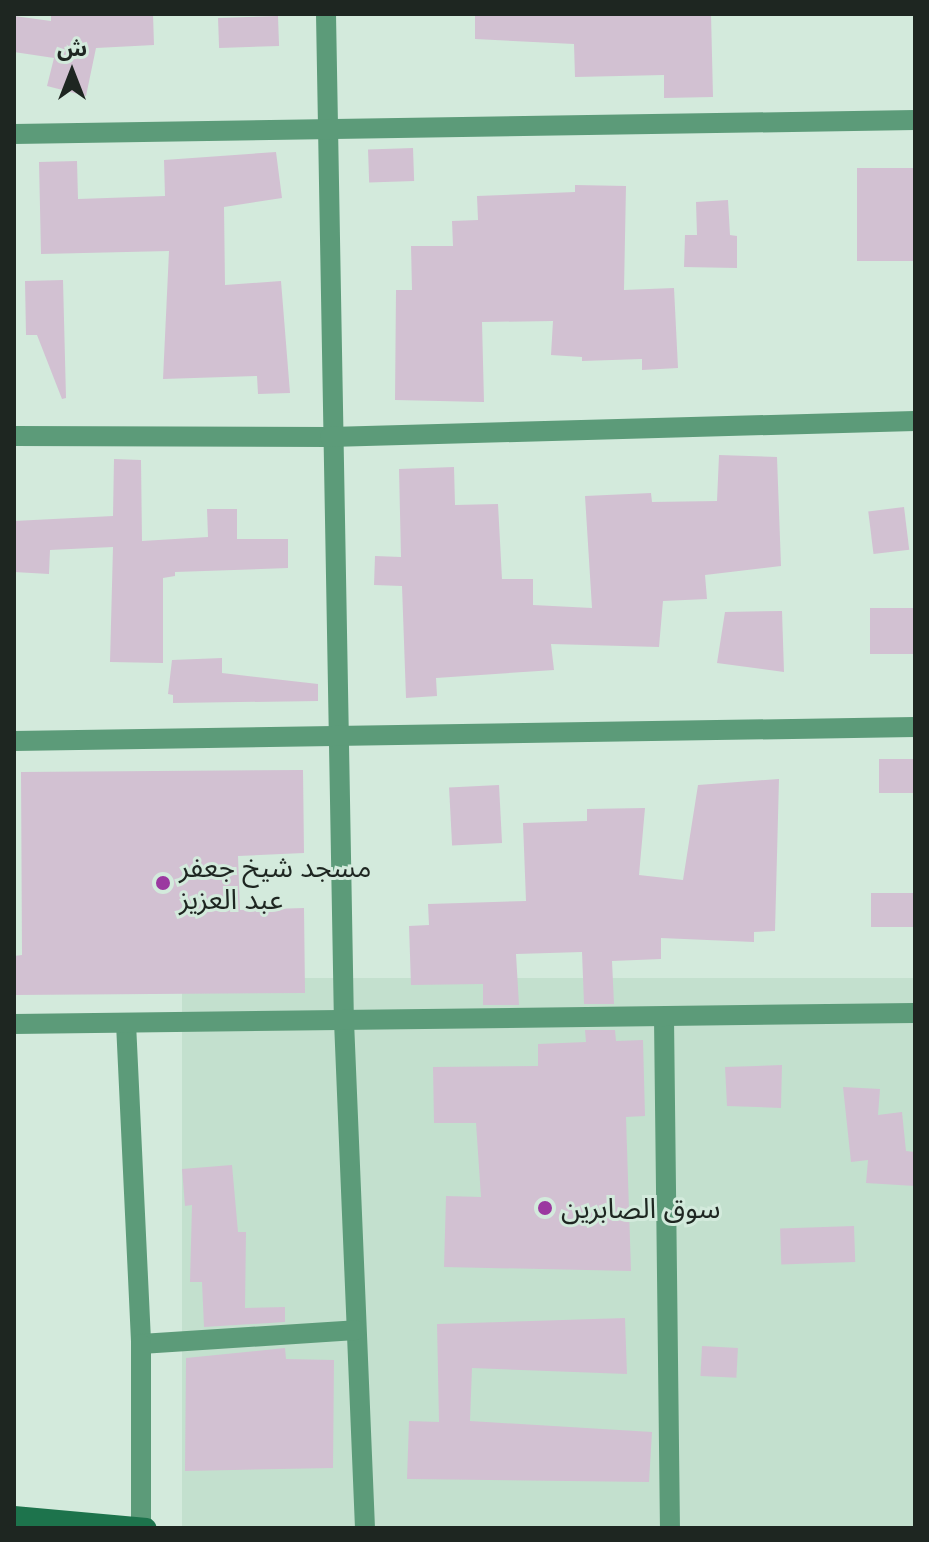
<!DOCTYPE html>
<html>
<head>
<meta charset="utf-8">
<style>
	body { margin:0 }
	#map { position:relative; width:929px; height:1542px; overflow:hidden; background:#d3eadc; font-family:Mulish,"Noto Sans Arabic",sans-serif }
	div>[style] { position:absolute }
	.built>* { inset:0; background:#c3e0ce; transform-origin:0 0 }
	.building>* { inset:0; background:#d2c1d2; transform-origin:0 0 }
	.street>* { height:20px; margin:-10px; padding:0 10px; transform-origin:10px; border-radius:10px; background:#5c9b79 }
	.secondary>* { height:20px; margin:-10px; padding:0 10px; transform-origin:10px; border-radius:10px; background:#1d734c }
	.dots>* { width:22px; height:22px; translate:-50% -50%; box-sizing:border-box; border:4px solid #d3eadc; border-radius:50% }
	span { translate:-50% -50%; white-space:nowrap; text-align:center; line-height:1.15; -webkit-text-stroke:6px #d3eadc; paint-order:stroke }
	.poi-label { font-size:28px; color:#1e2621 }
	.left { translate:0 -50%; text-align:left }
	.frame { position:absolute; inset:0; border:16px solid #1e2621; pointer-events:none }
	.north { position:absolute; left:32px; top:32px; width:80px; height:80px; -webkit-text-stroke:6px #d3eadc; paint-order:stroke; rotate:0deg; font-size:22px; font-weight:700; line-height:32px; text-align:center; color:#1e2621 }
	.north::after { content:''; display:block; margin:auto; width:28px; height:36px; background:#1e2621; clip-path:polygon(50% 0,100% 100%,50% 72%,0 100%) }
</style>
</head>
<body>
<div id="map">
	<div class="built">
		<div style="left:915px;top:978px;width:550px;height:733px;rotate:90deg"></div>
	</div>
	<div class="building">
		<div style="clip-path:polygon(153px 14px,154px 45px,96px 48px,86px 96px,47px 86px,54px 58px,14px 52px,14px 16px,51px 21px,51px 16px)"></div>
		<div style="clip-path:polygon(475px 14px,711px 14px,713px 97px,664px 98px,664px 75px,575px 77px,574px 44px,475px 39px)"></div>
		<div style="left:278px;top:16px;width:30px;height:60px;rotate:88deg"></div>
		<div style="left:413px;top:148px;width:33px;height:45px;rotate:88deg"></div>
		<div style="clip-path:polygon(276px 152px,282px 198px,224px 207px,225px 285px,281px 281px,290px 393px,258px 394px,257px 376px,163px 379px,169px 251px,41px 254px,39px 162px,77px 161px,78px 199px,165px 196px,164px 160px)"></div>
		<div style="left:915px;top:168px;width:93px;height:58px;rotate:90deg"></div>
		<div style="clip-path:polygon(575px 185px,626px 186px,624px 290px,674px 288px,678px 368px,642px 370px,642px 359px,582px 361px,582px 357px,551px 355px,553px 321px,482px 322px,484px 402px,395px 400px,396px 290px,412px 290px,411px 246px,453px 246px,452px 221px,478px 220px,477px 196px,575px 192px)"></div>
		<div style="clip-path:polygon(728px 200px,730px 235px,737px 236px,737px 268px,684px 267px,685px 235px,697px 235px,696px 202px)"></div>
		<div style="clip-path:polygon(63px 280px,66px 398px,62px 399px,37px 335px,26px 335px,25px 281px)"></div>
		<div style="clip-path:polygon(719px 455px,777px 457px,781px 566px,705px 575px,707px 599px,663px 601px,659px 647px,551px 644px,554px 670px,436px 678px,437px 696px,406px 698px,402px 586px,374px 585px,375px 556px,401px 557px,399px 469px,454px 467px,455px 505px,498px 504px,502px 579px,533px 579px,533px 605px,592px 608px,585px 496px,651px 493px,652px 502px,717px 501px)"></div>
		<div style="clip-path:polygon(114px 459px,141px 460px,142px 541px,208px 537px,207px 509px,237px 509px,237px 539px,288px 539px,288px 568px,175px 572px,175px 576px,163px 578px,163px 663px,110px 662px,113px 547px,50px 550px,49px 574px,14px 572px,14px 521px,113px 516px)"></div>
		<div style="left:904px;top:507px;width:43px;height:36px;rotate:83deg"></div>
		<div style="left:915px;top:608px;width:46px;height:45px;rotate:90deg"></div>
		<div style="clip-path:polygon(782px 611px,784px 672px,717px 663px,725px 612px)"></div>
		<div style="clip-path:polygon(222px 658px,222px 673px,318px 684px,318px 701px,173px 703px,173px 695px,168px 694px,172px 660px)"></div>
		<div style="left:915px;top:759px;width:34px;height:36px;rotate:90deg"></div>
		<div style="clip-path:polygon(303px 770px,304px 853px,238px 856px,240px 910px,304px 908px,305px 993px,14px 995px,14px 956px,22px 955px,21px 772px)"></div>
		<div style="clip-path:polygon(779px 779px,775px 931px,754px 932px,754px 942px,661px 938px,661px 959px,612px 961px,614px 1004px,584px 1004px,582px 952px,516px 954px,519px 1005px,483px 1005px,483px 984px,411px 985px,409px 926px,429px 925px,428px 904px,526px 901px,523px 823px,587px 821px,587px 809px,645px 808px,639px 875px,683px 880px,698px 785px)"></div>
		<div style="left:499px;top:785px;width:58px;height:50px;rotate:87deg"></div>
		<div style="left:871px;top:893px;width:44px;height:34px"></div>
		<div style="clip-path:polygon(585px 1030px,615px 1030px,616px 1041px,643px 1040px,645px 1116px,626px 1117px,631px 1271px,444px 1267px,446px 1196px,481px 1197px,476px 1123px,434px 1123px,433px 1067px,538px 1066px,538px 1044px,586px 1042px)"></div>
		<div style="clip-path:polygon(782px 1065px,781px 1108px,727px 1106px,725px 1067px)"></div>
		<div style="clip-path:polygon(843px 1087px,880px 1089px,878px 1115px,902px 1112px,906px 1151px,915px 1152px,915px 1186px,866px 1183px,868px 1160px,851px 1162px)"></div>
		<div style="clip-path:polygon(232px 1165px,238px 1232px,246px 1232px,245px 1308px,285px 1307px,285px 1322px,204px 1327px,202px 1282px,190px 1282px,192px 1205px,185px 1206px,182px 1169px)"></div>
		<div style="left:854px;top:1226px;width:36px;height:74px;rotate:88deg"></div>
		<div style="clip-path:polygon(625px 1318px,627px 1374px,472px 1368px,470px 1421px,652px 1432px,649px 1482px,407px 1479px,409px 1421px,439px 1422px,437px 1324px)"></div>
		<div style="left:702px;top:1346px;width:36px;height:30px;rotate:3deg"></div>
		<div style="clip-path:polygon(285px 1348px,286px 1359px,334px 1360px,333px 1468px,185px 1471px,186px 1358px)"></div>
	</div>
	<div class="street">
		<div style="left:326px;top:14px;width:1007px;rotate:88.98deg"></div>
		<div style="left:344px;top:1021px;width:507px;rotate:87.63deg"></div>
		<div style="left:14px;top:134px;width:901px;rotate:-0.89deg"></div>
		<div style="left:14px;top:436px;width:316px;rotate:0.2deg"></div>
		<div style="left:330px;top:437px;width:585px;rotate:-1.57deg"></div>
		<div style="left:14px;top:741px;width:901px;rotate:-0.89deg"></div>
		<div style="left:664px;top:1018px;width:510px;rotate:89.33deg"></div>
		<div style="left:126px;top:1023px;width:321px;rotate:87.3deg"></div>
		<div style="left:141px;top:1344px;width:215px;rotate:-3.7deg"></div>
		<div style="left:14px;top:1024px;width:901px;rotate:-0.7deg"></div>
		<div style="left:141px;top:1528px;width:184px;rotate:-90deg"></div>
	</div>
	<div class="secondary">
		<div style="left:14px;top:1516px;width:133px;rotate:5.2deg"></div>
	</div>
	<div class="dots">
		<div style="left:163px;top:883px;background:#9b39a0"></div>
		<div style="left:545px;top:1208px;background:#9b39a0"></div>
	</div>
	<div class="poi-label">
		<span class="left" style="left:179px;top:883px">مسجد شيخ جعفر<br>عبد العزيز</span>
		<span class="left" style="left:561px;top:1208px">سوق الصابرين</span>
	</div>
	<div class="frame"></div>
	<div class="north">ش</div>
</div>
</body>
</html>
